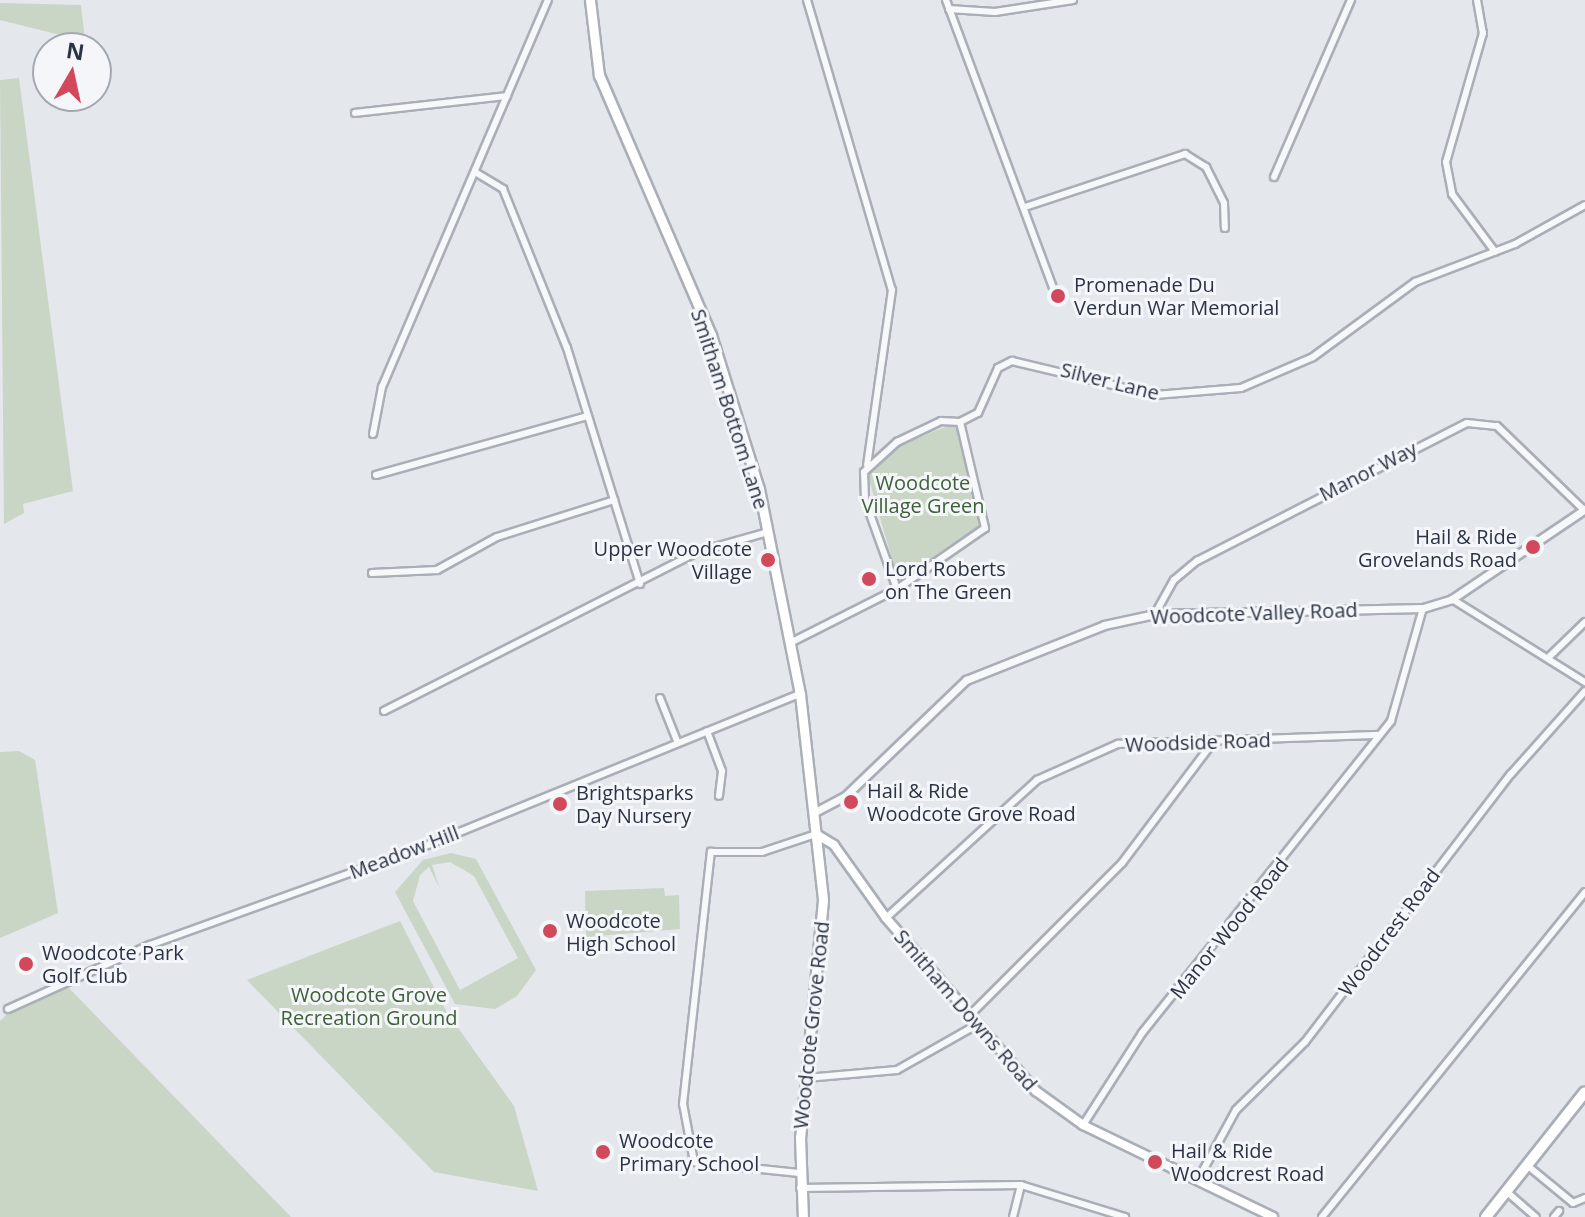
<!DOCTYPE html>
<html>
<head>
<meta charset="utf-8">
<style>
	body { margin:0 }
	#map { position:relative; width:1585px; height:1217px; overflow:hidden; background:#e4e7ec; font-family:"Open Sans",sans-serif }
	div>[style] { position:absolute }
	.green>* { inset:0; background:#c9d6c5 }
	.roads { filter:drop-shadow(2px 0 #a9aeb7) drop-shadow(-2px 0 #a9aeb7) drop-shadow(0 2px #a9aeb7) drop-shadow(0 -2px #a9aeb7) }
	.minor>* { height:6px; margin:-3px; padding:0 3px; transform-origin:3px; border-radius:3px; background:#f7f8fa }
	.tertiary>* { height:7px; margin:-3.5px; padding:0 3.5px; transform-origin:3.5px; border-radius:3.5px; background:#f7f8fa }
	.secondary>* { height:8px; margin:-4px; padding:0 4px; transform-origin:4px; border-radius:4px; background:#fff }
	.primary>* { height:9px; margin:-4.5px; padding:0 4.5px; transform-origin:4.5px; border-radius:4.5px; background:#fff }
	.trunk>* { height:10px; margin:-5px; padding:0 5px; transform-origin:5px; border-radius:5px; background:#fff }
	.dots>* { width:22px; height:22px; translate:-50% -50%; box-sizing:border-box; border:4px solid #f4f6f9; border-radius:50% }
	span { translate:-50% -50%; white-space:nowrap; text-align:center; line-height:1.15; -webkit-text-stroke:6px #f4f6f9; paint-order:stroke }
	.poi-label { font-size:20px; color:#2b3445 }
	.left { translate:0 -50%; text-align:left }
	.right { translate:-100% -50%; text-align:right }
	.street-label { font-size:20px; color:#2b3445 }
	.park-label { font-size:20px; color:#3f6138 }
	.north { position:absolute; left:32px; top:32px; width:80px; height:80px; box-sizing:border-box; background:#f4f6f9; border:2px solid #a4a8b1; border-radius:50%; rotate:9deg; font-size:22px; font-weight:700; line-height:32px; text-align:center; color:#2b3445 }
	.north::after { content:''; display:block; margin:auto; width:28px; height:36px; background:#d1495b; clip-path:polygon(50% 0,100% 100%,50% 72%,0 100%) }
</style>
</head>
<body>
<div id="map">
	<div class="green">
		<div style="clip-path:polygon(0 3px,81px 5px,85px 41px,0 20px)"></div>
		<div style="clip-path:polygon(19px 78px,73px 491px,23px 504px,24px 513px,4px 524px,0 80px)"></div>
		<div style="clip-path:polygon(952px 424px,960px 430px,983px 524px,898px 580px,868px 476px,901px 445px)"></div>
		<div style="clip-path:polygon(19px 751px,35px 760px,58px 913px,0 938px,0 752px)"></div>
		<div style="clip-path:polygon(evenodd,451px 853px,476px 859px,536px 970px,517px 996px,495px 1009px,455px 1004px,395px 892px,423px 860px,451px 853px,450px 862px,474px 876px,518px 958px,460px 990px,413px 901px,420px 875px,429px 867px,440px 889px,432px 865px,450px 862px)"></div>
		<div style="clip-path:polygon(664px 888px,665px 896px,679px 895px,680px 929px,586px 937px,585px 891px)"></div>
		<div style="clip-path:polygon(400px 921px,446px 1011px,514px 1106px,538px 1191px,434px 1172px,247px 980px)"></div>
		<div style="clip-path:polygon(65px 984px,291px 1217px,0 1217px,0 1021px,20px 1002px)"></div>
	</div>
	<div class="roads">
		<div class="minor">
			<div style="left:807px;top:0;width:302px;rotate:73.7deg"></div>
			<div style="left:892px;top:290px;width:177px;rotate:98.1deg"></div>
			<div style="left:946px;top:0;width:306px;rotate:69.6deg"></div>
			<div style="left:1477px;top:0;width:34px;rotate:80deg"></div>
			<div style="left:1483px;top:33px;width:134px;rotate:106deg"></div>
			<div style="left:1446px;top:162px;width:33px;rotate:79deg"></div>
			<div style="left:1452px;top:194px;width:72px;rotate:53.4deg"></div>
			<div style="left:949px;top:9px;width:46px;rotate:3.7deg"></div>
			<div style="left:995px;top:12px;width:79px;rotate:-8.7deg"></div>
			<div style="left:355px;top:113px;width:153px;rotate:-6.4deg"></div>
			<div style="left:475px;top:172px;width:33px;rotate:31deg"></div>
			<div style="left:503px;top:189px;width:171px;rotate:68.1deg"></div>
			<div style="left:567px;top:348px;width:247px;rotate:72.8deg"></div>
			<div style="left:1274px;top:177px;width:193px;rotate:-66.5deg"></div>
			<div style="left:1025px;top:207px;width:169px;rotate:-18.3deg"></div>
			<div style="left:1185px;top:154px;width:25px;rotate:32deg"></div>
			<div style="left:1206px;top:167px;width:40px;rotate:63.4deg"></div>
			<div style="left:1224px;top:203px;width:25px;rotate:88deg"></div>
			<div style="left:960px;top:422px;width:20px;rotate:-27deg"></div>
			<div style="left:978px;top:413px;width:49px;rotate:-66deg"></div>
			<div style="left:998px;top:368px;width:16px;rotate:-27deg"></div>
			<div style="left:1012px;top:361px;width:147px;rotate:13.4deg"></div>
			<div style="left:1155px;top:395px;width:86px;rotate:-4.7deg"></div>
			<div style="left:1241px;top:388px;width:78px;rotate:-23.3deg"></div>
			<div style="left:1313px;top:357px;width:127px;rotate:-36.3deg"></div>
			<div style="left:1415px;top:282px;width:107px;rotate:-20.8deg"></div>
			<div style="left:1515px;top:244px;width:80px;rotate:-29.1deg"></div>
			<div style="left:373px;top:434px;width:48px;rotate:-79.2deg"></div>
			<div style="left:382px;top:387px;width:421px;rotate:-66.8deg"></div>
			<div style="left:376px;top:475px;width:220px;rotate:-15.6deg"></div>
			<div style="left:372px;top:573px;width:65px;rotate:-2.6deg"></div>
			<div style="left:437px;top:570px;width:68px;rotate:-28.8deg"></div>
			<div style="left:497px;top:537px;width:123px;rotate:-17.5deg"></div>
			<div style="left:1452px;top:599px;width:157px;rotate:32deg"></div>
			<div style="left:1155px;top:614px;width:39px;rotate:-61deg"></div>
			<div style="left:1174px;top:580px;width:30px;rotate:-40deg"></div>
			<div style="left:1197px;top:561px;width:303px;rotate:-27.1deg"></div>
			<div style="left:1467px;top:423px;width:30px;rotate:6deg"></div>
			<div style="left:1497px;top:426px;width:121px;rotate:44deg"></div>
			<div style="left:790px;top:643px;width:120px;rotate:-26.8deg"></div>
			<div style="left:897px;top:589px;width:95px;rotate:-109.8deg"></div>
			<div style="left:865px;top:500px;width:28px;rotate:-92deg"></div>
			<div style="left:864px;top:472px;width:45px;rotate:-42.3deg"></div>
			<div style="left:897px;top:442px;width:49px;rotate:-25.5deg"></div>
			<div style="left:941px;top:421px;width:19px;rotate:3deg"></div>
			<div style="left:960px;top:422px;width:109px;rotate:76.7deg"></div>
			<div style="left:985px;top:528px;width:107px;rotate:145.3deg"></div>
			<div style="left:1550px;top:656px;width:49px;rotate:-44.2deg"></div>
			<div style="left:660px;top:698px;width:46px;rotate:68.4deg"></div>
			<div style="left:384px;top:711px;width:351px;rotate:-26.9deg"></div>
			<div style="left:697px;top:552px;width:74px;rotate:-15.7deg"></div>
			<div style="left:707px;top:731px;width:43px;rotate:69.4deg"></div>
			<div style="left:722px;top:771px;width:25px;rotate:97deg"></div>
			<div style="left:886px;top:918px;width:205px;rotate:-42.4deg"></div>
			<div style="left:1037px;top:780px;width:89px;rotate:-24deg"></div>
			<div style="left:1118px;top:744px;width:261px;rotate:-2deg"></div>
			<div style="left:8px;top:1009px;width:156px;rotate:-24.3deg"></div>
			<div style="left:150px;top:945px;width:298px;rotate:-19.8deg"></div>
			<div style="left:430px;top:844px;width:399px;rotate:-22.1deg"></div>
			<div style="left:970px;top:1015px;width:215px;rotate:-45deg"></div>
			<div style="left:1122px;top:863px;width:148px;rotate:-53deg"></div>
			<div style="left:806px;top:1078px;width:91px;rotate:-5deg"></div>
			<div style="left:897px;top:1070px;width:93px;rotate:-29.6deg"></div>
			<div style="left:1083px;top:1125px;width:109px;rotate:-57.3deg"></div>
			<div style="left:1142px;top:1033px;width:399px;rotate:-51.4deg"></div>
			<div style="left:1391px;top:721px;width:117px;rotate:-74.2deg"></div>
			<div style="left:1528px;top:1166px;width:58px;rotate:39.4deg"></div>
			<div style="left:1573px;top:1203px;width:13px;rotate:-23deg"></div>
			<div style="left:799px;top:1173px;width:106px;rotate:-174deg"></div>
			<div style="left:694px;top:1162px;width:59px;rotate:-100.7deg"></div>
			<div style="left:683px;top:1104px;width:254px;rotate:-83.7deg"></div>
			<div style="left:711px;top:852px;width:51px"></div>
			<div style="left:762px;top:852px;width:57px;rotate:-18.4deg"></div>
			<div style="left:1200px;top:1176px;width:75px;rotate:-61.4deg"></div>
			<div style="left:1236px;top:1110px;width:97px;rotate:-44.6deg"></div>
			<div style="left:1305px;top:1042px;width:338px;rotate:-52.5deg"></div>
			<div style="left:1511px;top:774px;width:111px;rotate:-48.3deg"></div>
			<div style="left:800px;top:1188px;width:221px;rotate:-0.8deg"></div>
			<div style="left:1021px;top:1185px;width:109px;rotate:17.1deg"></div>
			<div style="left:1507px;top:1192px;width:38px;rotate:41deg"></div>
			<div style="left:1013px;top:1217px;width:33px;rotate:-76deg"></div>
			<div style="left:1322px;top:1217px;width:418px;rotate:-51deg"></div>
			<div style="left:1554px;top:1217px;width:8px;rotate:-50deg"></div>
		</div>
		<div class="tertiary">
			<div style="left:813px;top:813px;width:36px;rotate:-28deg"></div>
			<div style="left:845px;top:796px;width:168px;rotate:-43.8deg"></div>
			<div style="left:966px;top:680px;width:149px;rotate:-21.7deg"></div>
			<div style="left:1104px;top:625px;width:52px;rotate:-12.2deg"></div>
			<div style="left:1155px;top:614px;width:268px;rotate:-1.3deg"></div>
			<div style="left:1423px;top:608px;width:30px;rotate:-17deg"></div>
			<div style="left:1452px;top:599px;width:161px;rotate:-34.1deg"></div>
		</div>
		<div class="secondary">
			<div style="left:816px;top:834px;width:21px;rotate:31deg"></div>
			<div style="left:834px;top:845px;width:90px;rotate:54.5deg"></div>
			<div style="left:886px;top:918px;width:229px;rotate:49.1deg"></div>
			<div style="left:1036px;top:1091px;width:58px;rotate:35.9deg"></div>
			<div style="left:1083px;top:1125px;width:211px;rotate:25.8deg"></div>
		</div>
		<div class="primary">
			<div style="left:590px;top:0;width:76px;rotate:83.2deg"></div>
			<div style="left:599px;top:75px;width:283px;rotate:66.7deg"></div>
			<div style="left:711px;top:335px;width:161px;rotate:72.7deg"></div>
			<div style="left:759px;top:489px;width:209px;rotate:78.7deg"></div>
			<div style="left:800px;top:694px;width:207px;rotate:83.6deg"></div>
			<div style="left:823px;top:900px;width:238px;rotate:95.5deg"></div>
			<div style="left:800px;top:1137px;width:80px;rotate:87.9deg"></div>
		</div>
		<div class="trunk">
			<div style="left:1486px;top:1217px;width:159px;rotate:-51.6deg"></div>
		</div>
	</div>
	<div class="dots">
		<div style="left:1058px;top:296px;background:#d1495b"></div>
		<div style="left:1533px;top:547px;background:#d1495b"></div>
		<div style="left:768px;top:560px;background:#d1495b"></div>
		<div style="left:869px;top:579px;background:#d1495b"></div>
		<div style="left:851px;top:802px;background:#d1495b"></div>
		<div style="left:560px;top:804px;background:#d1495b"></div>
		<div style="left:550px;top:931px;background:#d1495b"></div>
		<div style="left:26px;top:964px;background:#d1495b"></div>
		<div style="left:603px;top:1152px;background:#d1495b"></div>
		<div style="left:1155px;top:1162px;background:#d1495b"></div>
	</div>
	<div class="poi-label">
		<span class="left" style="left:1074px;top:296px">Promenade Du<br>Verdun War Memorial</span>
		<span class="right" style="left:1517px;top:548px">Hail &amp; Ride<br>Grovelands Road</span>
		<span class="right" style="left:752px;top:560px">Upper Woodcote<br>Village</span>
		<span class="left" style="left:885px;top:580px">Lord Roberts<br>on The Green</span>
		<span class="left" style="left:867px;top:802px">Hail &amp; Ride<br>Woodcote Grove Road</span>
		<span class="left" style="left:576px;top:804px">Brightsparks<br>Day Nursery</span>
		<span class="left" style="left:566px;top:932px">Woodcote<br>High School</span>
		<span class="left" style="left:42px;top:964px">Woodcote Park<br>Golf Club</span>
		<span class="left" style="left:619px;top:1152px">Woodcote<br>Primary School</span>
		<span class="left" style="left:1171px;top:1162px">Hail &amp; Ride<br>Woodcrest Road</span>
	</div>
	<div class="street-label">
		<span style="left:1110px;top:381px;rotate:14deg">Silver Lane</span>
		<span style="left:730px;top:409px;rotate:72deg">Smitham Bottom Lane</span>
		<span style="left:1368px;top:471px;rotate:-27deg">Manor Way</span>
		<span style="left:1254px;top:613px;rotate:-2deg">Woodcote Valley Road</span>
		<span style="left:1198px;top:742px;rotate:-2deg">Woodside Road</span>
		<span style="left:404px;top:852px;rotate:-21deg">Meadow Hill</span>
		<span style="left:1229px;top:928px;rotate:-51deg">Manor Wood Road</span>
		<span style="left:1389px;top:932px;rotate:-53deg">Woodcrest Road</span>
		<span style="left:966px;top:1010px;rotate:49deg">Smitham Downs Road</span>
		<span style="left:811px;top:1025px;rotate:-84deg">Woodcote Grove Road</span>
	</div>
	<div class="park-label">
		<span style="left:923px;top:494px">Woodcote<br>Village Green</span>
		<span style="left:369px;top:1006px">Woodcote Grove<br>Recreation Ground</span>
	</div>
	<div class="north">N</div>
</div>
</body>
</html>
